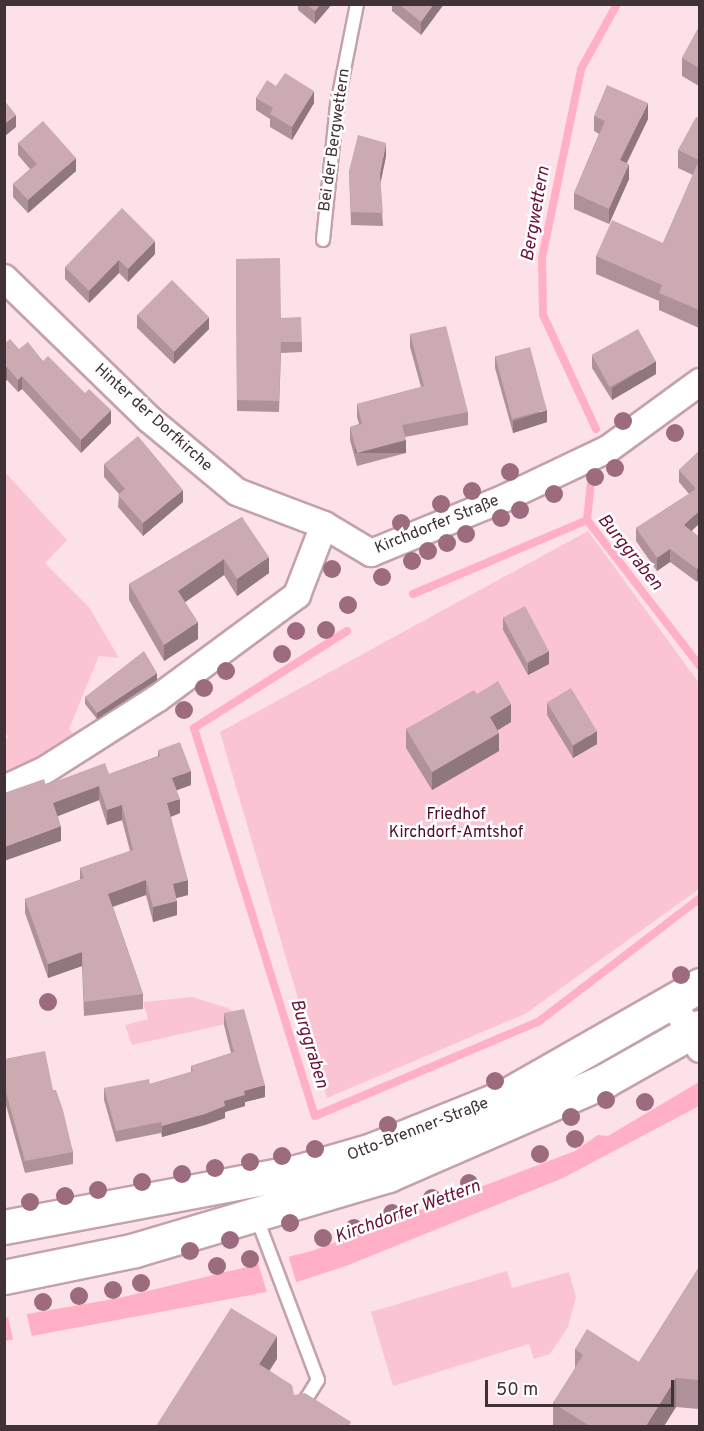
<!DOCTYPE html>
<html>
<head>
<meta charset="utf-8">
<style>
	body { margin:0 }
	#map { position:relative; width:704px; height:1431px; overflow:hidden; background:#fde1e8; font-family:Overpass,sans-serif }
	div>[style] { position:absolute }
	.green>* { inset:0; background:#fac4d2 }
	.water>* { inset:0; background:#ffb0c6 }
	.pier>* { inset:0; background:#fde1e8; transform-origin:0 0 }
	.stream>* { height:8px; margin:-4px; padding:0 4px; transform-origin:4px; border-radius:4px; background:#ffb0c6 }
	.roads { filter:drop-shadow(2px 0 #c4a2ab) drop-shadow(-2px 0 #c4a2ab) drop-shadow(0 2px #c4a2ab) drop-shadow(0 -2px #c4a2ab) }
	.service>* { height:12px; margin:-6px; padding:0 6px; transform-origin:6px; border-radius:6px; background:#fff }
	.minor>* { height:26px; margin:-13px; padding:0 13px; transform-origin:13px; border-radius:13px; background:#fff }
	.secondary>* { height:33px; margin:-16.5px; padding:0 16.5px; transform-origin:16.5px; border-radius:16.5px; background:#fff }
	.trees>* { width:18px; height:18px; margin:-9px; border-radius:50%; background:#9d6b7e }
	.wall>* { inset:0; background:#af9299 }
	.shaded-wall>* { inset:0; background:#8f777d; transform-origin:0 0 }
	.building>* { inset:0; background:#ccaab2; transform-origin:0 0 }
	span { translate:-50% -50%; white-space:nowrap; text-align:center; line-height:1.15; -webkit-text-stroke:5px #fff; paint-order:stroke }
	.street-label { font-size:16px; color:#403236 }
	.park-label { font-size:16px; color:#4e0a27 }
	.water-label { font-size:18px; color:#6c1238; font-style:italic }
	.frame { position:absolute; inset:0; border:6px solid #403236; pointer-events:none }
	.scale { position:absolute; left:485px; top:1380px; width:189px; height:27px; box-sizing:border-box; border:3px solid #403236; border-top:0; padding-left:8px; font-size:18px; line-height:21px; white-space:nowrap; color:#403236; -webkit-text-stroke:4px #fff; paint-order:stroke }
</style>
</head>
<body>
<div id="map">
	<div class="green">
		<div style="clip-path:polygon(4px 471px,67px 540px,45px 563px,89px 607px,119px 658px,99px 656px,69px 729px,76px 737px,5px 779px,5px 741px,8px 736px,4px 733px)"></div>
		<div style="clip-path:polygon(588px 531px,699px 683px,699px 889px,525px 1014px,327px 1098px,220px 732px)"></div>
		<div style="clip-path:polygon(192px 997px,228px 1008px,244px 1020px,132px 1045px,125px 1025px,148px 1019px,143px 1002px)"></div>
		<div style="clip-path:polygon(507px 1271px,512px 1288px,569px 1272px,576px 1297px,568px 1327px,550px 1354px,534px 1359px,529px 1344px,393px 1386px,371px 1312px)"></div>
	</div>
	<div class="water">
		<div style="clip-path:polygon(699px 1082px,699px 1106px,563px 1178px,346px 1266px,266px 1292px,5px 1341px,5px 1318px,119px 1298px,312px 1251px,575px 1151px,598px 1135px,608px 1136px)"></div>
	</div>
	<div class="pier">
		<div style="left:288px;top:1255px;width:31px;height:31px;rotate:73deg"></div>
		<div style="left:26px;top:1311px;width:28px;height:19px;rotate:77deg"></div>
	</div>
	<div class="stream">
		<div style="left:596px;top:429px;width:126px;rotate:-114.9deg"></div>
		<div style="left:543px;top:315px;width:57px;rotate:-91deg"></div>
		<div style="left:542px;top:258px;width:193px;rotate:-78.3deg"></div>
		<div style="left:581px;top:69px;width:74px;rotate:-61deg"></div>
		<div style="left:587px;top:520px;width:185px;rotate:52.3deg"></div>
		<div style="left:587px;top:520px;width:39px;rotate:-84deg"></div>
		<div style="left:413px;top:594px;width:189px;rotate:-23deg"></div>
		<div style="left:347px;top:631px;width:181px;rotate:147.6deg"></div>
		<div style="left:194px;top:728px;width:406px;rotate:72.7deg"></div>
		<div style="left:315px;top:1116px;width:242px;rotate:-22.9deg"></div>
		<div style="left:538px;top:1022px;width:204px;rotate:-37.4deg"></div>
	</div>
	<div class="roads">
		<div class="service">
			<div style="left:323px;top:240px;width:136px;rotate:-84.1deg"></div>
			<div style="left:337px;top:105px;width:103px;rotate:-78.8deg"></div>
			<div style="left:256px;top:1216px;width:175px;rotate:69.3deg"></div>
			<div style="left:318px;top:1380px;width:32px;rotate:122deg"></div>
		</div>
		<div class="minor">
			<div style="left:4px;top:278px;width:202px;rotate:44.2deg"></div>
			<div style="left:149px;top:419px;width:114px;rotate:39.7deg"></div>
			<div style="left:237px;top:492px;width:93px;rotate:20.8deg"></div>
			<div style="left:324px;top:525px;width:55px;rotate:30.8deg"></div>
			<div style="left:371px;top:553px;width:145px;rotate:-22.3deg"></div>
			<div style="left:505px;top:498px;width:114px;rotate:-25.4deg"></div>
			<div style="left:608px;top:449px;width:114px;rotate:-36.1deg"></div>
			<div style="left:4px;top:789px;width:45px;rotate:-24.9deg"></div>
			<div style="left:45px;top:770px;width:134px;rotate:-32.5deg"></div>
			<div style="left:158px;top:698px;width:173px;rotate:-36.5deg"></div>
			<div style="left:297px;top:595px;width:75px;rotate:-68.9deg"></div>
			<div style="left:673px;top:1003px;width:53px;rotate:59.6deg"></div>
		</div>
		<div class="secondary">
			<div style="left:4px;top:1227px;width:297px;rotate:-10.7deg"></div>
			<div style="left:296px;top:1172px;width:79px;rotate:-16.1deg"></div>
			<div style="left:372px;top:1150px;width:142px;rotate:-21.9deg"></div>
			<div style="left:504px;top:1097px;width:226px;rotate:-29.7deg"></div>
			<div style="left:4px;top:1277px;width:134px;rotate:-11.6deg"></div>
			<div style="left:135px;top:1250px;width:264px;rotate:-16.5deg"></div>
			<div style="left:388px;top:1175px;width:236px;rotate:-23.5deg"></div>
			<div style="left:604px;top:1081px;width:110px;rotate:-29.4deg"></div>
		</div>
	</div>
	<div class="trees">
		<div style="left:623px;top:421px"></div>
		<div style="left:675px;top:433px"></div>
		<div style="left:615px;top:468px"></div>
		<div style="left:510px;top:472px"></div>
		<div style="left:595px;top:477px"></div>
		<div style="left:472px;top:491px"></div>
		<div style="left:554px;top:494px"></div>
		<div style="left:441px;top:504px"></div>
		<div style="left:520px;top:510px"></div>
		<div style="left:501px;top:518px"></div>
		<div style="left:401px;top:523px"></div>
		<div style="left:466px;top:534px"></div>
		<div style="left:447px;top:543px"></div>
		<div style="left:428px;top:551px"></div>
		<div style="left:412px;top:561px"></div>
		<div style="left:332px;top:569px"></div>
		<div style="left:382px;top:577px"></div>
		<div style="left:348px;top:605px"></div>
		<div style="left:326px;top:630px"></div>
		<div style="left:296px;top:631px"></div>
		<div style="left:282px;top:654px"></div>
		<div style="left:226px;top:671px"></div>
		<div style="left:204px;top:688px"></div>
		<div style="left:184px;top:710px"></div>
		<div style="left:681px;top:975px"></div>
		<div style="left:48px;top:1002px"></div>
		<div style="left:495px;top:1081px"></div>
		<div style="left:606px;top:1100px"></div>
		<div style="left:645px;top:1102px"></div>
		<div style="left:571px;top:1117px"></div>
		<div style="left:388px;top:1125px"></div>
		<div style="left:575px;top:1139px"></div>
		<div style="left:315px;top:1149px"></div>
		<div style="left:540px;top:1154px"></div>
		<div style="left:282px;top:1156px"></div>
		<div style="left:250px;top:1162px"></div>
		<div style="left:215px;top:1168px"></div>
		<div style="left:182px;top:1174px"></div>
		<div style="left:142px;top:1182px"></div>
		<div style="left:469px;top:1183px"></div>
		<div style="left:98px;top:1190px"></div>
		<div style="left:65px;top:1196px"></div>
		<div style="left:432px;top:1198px"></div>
		<div style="left:30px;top:1202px"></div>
		<div style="left:392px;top:1213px"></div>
		<div style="left:290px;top:1223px"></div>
		<div style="left:354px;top:1228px"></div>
		<div style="left:323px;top:1238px"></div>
		<div style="left:230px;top:1240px"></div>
		<div style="left:190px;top:1251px"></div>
		<div style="left:250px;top:1259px"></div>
		<div style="left:217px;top:1266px"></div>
		<div style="left:141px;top:1283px"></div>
		<div style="left:113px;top:1290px"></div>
		<div style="left:79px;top:1296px"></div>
		<div style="left:43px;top:1302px"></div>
	</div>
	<div class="wall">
		<div style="clip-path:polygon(298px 4px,332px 4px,315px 24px,298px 10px)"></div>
		<div style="clip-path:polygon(392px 4px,444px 4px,421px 35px,392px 11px)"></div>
		<div style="clip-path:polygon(699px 27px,699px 86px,682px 76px,682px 58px)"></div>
		<div style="clip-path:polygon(276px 86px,314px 103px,292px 140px,270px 127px,270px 119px,256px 110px,256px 98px)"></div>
		<div style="clip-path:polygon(594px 116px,648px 119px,627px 163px,629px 179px,609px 224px,574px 209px,574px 193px,599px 134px,594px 131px)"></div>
		<div style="clip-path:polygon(699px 118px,699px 328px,659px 310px,659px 301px,596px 274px,596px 256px,663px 243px,693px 175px,678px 168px,678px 150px)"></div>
		<div style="clip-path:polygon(18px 143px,76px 171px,28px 213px,13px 197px,13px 184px,30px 169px,18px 155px)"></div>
		<div style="clip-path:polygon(386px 156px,380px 183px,383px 226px,351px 225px,349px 171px)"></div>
		<div style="clip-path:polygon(155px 254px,128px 282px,119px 273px,89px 303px,65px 279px,65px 267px)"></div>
		<div style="clip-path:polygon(236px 259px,281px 318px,302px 342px,302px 352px,281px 353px,279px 412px,237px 411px)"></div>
		<div style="clip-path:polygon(137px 315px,209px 329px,174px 364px,137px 328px)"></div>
		<div style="clip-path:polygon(410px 334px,468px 412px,468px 425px,405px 437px,406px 453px,357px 466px,350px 440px,350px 427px,359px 424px,357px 417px,357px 404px,421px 387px,410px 347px)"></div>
		<div style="clip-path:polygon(4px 344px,43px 361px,111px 423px,81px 453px,22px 389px,18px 392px,7px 380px)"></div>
		<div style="clip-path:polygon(495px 356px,547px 422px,513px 433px,495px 368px)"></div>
		<div style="clip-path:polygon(592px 356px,656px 374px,612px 400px,592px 368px)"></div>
		<div style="clip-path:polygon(699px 451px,692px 531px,699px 537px,697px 582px,670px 562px,657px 571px,636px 541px,636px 528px,689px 494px,679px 482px,679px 470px)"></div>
		<div style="clip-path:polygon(104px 464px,183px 502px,143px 536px,118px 507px,119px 494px,104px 477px)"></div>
		<div style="clip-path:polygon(242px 517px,269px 573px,237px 596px,224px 575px,185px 602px,198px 639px,164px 661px,129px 600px,129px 584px)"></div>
		<div style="clip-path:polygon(503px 617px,549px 664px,528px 675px,503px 630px)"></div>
		<div style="clip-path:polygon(157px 680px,97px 719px,85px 704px,85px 697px)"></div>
		<div style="clip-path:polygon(477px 694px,511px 722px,498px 730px,499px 751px,432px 790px,406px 748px,406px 729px)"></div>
		<div style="clip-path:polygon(547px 703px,597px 744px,573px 758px,547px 715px)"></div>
		<div style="clip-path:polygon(158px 750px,191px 785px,176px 790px,180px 813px,171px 817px,188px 895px,176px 898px,177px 915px,153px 922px,146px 895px,113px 907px,143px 994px,143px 1009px,84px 1016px,82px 966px,48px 978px,25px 913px,25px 899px,80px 880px,80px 868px,130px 851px,122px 820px,107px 825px,99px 800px,58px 816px,61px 841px,46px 785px,109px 774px,158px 756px)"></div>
		<div style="clip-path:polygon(224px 1013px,265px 1097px,245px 1102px,245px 1106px,225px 1112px,225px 1118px,205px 1125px,162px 1137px,161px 1133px,116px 1142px,104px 1100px,104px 1088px,150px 1084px,191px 1072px,191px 1066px,231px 1053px,224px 1025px)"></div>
		<div style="clip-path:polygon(4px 1059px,53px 1090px,73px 1152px,73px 1164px,25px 1173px,4px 1098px)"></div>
		<div style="clip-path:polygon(699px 1267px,699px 1409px,676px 1407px,664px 1426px,553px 1426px,553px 1403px,575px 1369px,575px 1349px,639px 1362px)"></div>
	</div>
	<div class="shaded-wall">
		<div style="clip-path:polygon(321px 4px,332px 4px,315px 24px,315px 11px)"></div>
		<div style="clip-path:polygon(434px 4px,444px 4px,421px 35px,421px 22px)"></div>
		<div style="clip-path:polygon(314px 91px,314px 103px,292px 140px,292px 127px)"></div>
		<div style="clip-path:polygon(648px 103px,648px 119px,620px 176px,620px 160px)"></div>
		<div style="clip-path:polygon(16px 115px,16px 127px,4px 137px,4px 124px)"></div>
		<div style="clip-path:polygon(386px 143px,386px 156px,380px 186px,380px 174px)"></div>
		<div style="clip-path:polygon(76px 158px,76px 171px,28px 213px,28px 200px)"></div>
		<div style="clip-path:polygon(629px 164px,629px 179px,609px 224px,609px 209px)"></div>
		<div style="clip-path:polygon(155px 241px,155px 254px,128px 282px,128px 269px)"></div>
		<div style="clip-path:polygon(119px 260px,119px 273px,89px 303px,89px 291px)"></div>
		<div style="clip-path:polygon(209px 317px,209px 329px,174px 364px,174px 352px)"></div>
		<div style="clip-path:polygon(656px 361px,656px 374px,612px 400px,612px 388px)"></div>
		<div style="clip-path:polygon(7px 367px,7px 380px,4px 382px,4px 369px)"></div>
		<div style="clip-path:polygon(22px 376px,22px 389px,18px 392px,18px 380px)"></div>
		<div style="clip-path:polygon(111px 410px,111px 423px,81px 453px,81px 440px)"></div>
		<div style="clip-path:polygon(547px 410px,547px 422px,513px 433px,513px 421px)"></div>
		<div style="left:406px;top:440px;width:13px;height:51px;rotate:90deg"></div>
		<div style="clip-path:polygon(183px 490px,183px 502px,143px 536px,143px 523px)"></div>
		<div style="clip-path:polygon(699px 511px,699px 524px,684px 538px,684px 525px)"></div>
		<div style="clip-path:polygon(670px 549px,670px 562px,657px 571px,657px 558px)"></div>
		<div style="clip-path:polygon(269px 557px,269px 573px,237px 596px,237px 579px)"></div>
		<div style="clip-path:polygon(224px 559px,224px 575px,178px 607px,178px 591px)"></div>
		<div style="clip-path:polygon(699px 565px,699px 578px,697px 582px,697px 569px)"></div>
		<div style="clip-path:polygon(198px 622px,198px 639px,164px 661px,164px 645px)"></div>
		<div style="clip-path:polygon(549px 651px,549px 664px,528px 675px,528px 663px)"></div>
		<div style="clip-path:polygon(157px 673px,157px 680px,97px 719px,97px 713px)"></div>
		<div style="clip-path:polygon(511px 704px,511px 722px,490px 735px,490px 717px)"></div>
		<div style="clip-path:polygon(597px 731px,597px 744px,573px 758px,573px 746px)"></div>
		<div style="clip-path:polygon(499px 733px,499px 751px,432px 790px,432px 772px)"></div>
		<div style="clip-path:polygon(191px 771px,191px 785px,172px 792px,172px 778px)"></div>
		<div style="clip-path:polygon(99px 786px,99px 800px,53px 818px,53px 803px)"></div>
		<div style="clip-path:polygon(180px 799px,180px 813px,167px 818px,167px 803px)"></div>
		<div style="clip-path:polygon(122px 805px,122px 820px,107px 825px,107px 810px)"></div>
		<div style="clip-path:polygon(61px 826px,61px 841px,4px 861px,4px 847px)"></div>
		<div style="clip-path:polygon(146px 880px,146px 895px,108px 908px,108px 894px)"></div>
		<div style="clip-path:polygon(188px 880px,188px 895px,173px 899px,173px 884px)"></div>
		<div style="clip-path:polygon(177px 901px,177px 915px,153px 922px,153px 907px)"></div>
		<div style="clip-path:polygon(82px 952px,82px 966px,48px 978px,48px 964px)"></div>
		<div style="clip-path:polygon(265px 1085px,265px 1097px,245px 1102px,245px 1106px,225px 1112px,225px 1118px,205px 1125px,162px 1137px,162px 1126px,224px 1101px,244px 1091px)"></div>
		<div style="clip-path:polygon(277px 1336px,277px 1359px,259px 1387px,259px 1364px)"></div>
		<div style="clip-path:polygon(676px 1378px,676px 1407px,664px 1426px,646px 1426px)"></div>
	</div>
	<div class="building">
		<div style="clip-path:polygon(306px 4px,321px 4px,315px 11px)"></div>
		<div style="clip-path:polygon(399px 4px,434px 4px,421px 22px)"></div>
		<div style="clip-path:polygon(699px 27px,699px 68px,682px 58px)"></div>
		<div style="clip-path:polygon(285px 73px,314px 91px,292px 127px,270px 114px,273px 108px,256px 98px,267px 80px,276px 86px)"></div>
		<div style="clip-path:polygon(607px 85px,648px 103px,620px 160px,629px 164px,609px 209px,574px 193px,605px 121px,594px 116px)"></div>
		<div style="clip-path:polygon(4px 100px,16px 115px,4px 124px)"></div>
		<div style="clip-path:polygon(696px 117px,699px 118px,699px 310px,659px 293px,662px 285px,596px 256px,612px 220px,663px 243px,699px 160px,678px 150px)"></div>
		<div style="clip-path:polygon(43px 121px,76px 158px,28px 200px,13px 184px,37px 164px,18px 143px)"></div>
		<div style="clip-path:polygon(358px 135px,386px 143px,380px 174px,383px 213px,351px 212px,349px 171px)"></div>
		<div style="clip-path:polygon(122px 208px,155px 241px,128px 269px,119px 260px,89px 291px,65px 267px)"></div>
		<div style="clip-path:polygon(280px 258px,281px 318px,301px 317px,302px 342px,281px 342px,279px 401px,237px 400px,236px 259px)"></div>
		<div style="left:172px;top:280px;width:52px;height:49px;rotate:45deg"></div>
		<div style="clip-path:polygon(446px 326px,468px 412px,402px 425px,406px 440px,357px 453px,350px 427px,362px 424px,357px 404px,424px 386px,410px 334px)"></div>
		<div style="left:638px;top:329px;width:37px;height:53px;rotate:61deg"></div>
		<div style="clip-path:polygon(10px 339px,19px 349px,28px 342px,43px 361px,48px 356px,85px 393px,89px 389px,111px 410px,81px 440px,22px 376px,18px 380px,7px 367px,4px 369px,4px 344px)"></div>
		<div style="left:530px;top:347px;width:65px;height:36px;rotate:75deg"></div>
		<div style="clip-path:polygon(138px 436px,183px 490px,143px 523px,118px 495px,125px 489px,104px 464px)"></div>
		<div style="clip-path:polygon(699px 451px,699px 511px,684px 525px,699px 537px,699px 565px,697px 569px,670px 549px,657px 558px,636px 528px,696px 489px,679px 470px)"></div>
		<div style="clip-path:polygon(242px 517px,269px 557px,237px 579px,224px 559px,178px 591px,198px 622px,164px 645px,129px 584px)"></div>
		<div style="left:525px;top:606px;width:51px;height:25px;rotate:62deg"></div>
		<div style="clip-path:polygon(144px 651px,157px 673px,97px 713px,85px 697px)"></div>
		<div style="clip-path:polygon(498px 681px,511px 704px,490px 717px,499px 733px,432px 772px,406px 729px,474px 690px,477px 694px)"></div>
		<div style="left:571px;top:688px;width:50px;height:28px;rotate:59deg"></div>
		<div style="clip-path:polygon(180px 742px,191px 771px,172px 778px,180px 799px,167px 803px,188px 880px,173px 884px,177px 901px,153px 907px,146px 880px,108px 894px,143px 994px,84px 1002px,82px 952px,48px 964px,25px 899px,84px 878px,80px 868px,133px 850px,122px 805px,107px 810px,99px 786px,53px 803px,61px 826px,4px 847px,4px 793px,44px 779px,46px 785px,105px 763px,109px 774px,160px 756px,158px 750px)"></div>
		<div style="clip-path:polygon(244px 1009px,265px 1085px,244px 1091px,245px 1095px,224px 1101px,225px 1106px,205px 1114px,162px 1126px,161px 1122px,116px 1131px,104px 1088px,149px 1079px,150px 1084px,193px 1071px,191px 1066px,234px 1052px,224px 1013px)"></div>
		<div style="clip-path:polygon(45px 1051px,53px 1090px,56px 1090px,63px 1110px,73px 1152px,25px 1161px,4px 1085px,4px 1059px)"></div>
		<div style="clip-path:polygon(699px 1267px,699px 1380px,676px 1378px,646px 1426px,590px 1426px,553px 1403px,583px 1355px,575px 1349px,587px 1329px,639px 1362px)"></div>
		<div style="clip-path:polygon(231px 1308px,277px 1336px,259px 1364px,292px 1385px,294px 1395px,305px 1393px,351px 1422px,349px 1426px,156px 1426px)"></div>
	</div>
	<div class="street-label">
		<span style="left:335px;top:140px;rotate:-82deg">Bei der Bergwettern</span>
		<span style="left:153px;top:418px;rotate:42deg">Hinter der Dorfkirche</span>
		<span style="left:437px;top:525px;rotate:-22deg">Kirchdorfer Straße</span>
		<span style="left:418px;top:1130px;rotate:-21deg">Otto-Brenner-Straße</span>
	</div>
	<div class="park-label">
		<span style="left:456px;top:824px">Friedhof<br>Kirchdorf-Amtshof</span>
	</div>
	<div class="water-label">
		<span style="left:537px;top:214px;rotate:-80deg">Bergwettern</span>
		<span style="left:629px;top:553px;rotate:51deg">Burggraben</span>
		<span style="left:308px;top:1044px;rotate:73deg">Burggraben</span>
		<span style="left:408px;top:1213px;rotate:-20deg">Kirchdorfer Wettern</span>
	</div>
	<div class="frame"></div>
	<div class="scale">50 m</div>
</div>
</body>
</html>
